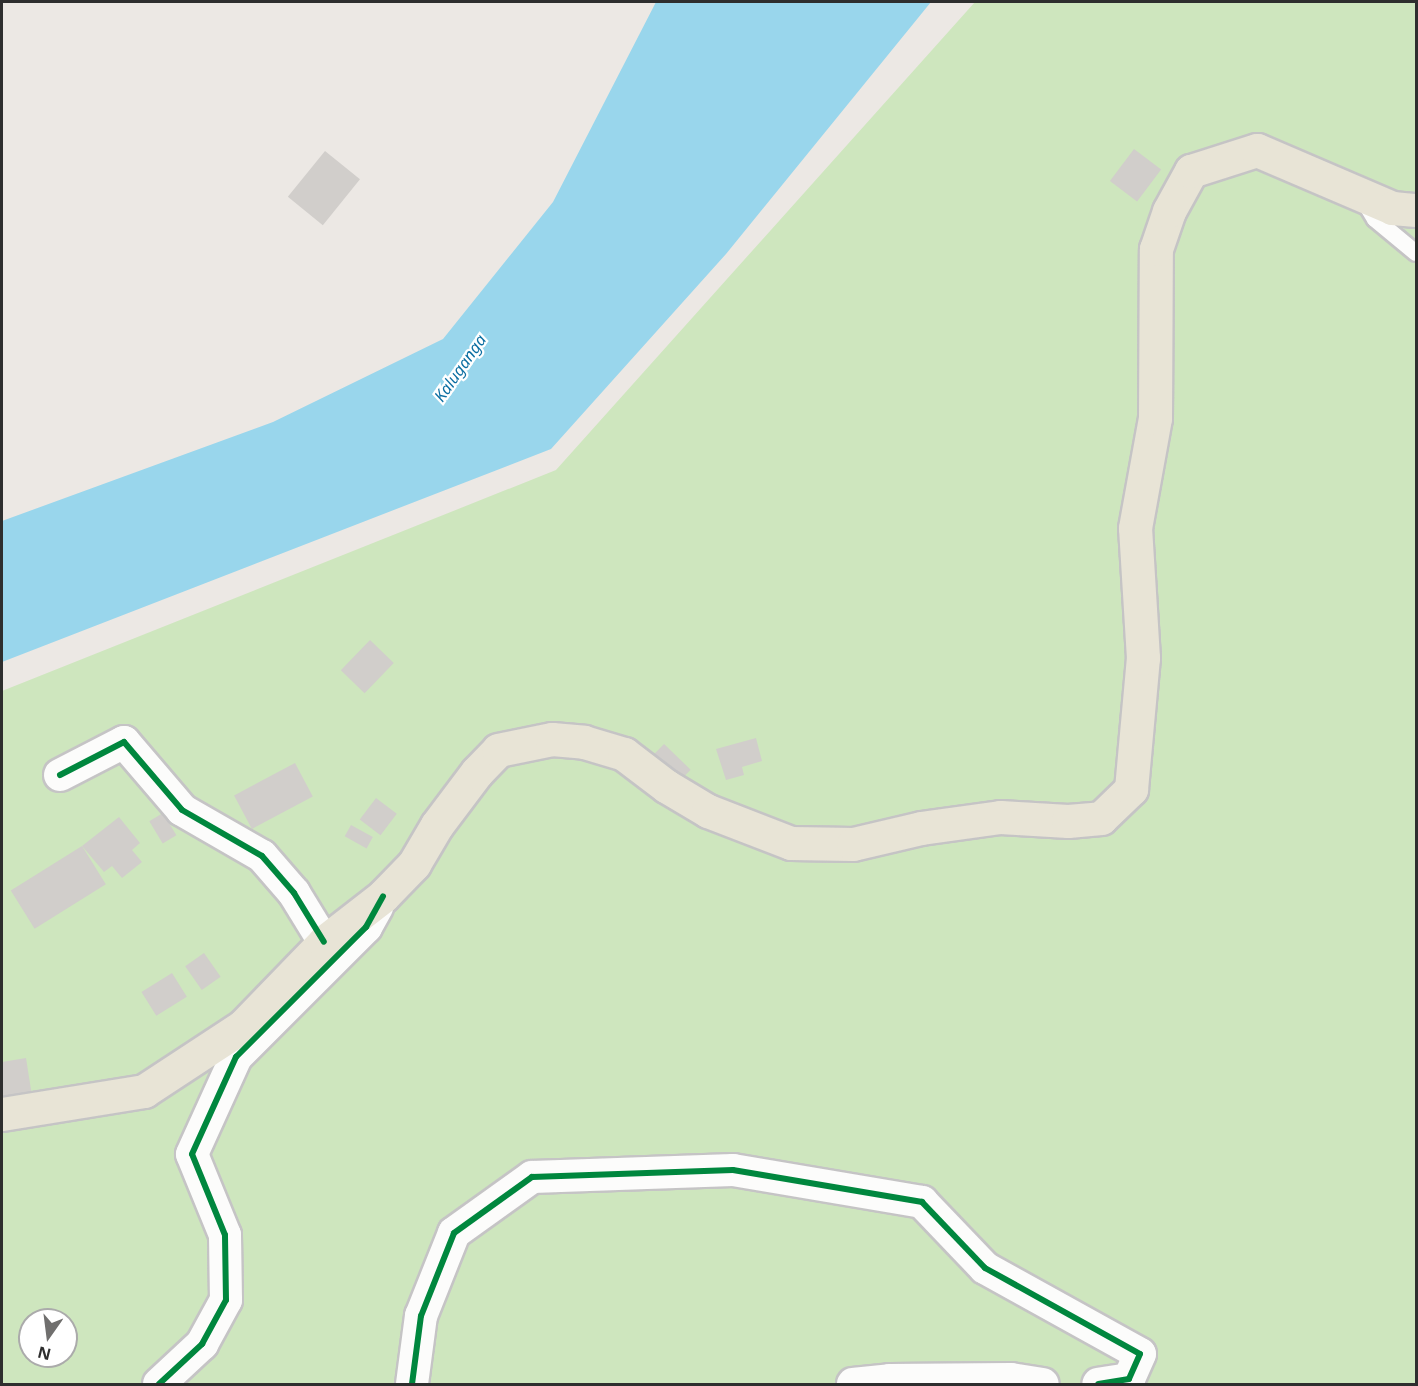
<!DOCTYPE html>
<html>
<head>
<meta charset="utf-8">
<style>
	body { margin:0 }
	#map { position:relative; width:1418px; height:1386px; overflow:hidden; background:#ece8e4; font-family:"Noto Sans",sans-serif }
	div>[style] { position:absolute }
	.green>* { inset:0; background:#cee6be }
	.water>* { inset:0; background:#99d6ec }
	.building>* { inset:0; background:#d1cecb; transform-origin:0 0 }
	.roads { filter:drop-shadow(2px 0 #c5c4c5) drop-shadow(-2px 0 #c5c4c5) drop-shadow(0 2px #c5c4c5) drop-shadow(0 -2px #c5c4c5) }
	.service>* { height:16px; margin:-8px; padding:0 8px; transform-origin:8px; border-radius:8px; background:#fcfcfb }
	.minor>* { height:32px; margin:-16px; padding:0 16px; transform-origin:16px; border-radius:16px; background:#fcfcfb }
	.primary>* { height:33px; margin:-16.5px; padding:0 16.5px; transform-origin:16.5px; border-radius:16.5px; background:#e8e4d6 }
	.cycleway>* { height:6px; margin:-3px; padding:0 3px; transform-origin:3px; border-radius:3px; background:#00873e }
	span { translate:-50% -50%; white-space:nowrap; text-align:center; line-height:1.15; -webkit-text-stroke:4.5px #fff; paint-order:stroke }
	.water-label { font-size:16px; color:#0d6fa2; font-style:italic }
	.frame { position:absolute; inset:0; border:3px solid #2e2e2e; pointer-events:none }
	.north { position:absolute; left:18px; top:1308px; width:60px; height:60px; box-sizing:border-box; background:#fff; border:2px solid #ababab; border-radius:50%; rotate:194deg; font-size:16px; font-weight:700; line-height:24px; text-align:center; color:#2e2e2e }
	.north::after { content:''; display:block; margin:auto; width:21px; height:27px; background:#706f6e; clip-path:polygon(50% 0,100% 100%,50% 72%,0 100%) }
</style>
</head>
<body>
<div id="map">
	<div class="green">
		<div style="clip-path:polygon(evenodd,975px 2px,1416px 2px,1416px 1384px,2px 1384px,2px 691px,556px 470px,975px 2px,30px 1320px,66px 1320px,66px 1356px,30px 1356px,30px 1320px)"></div>
	</div>
	<div class="water">
		<div style="clip-path:polygon(656px 2px,931px 2px,726px 254px,551px 449px,2px 662px,2px 521px,273px 422px,443px 339px,553px 202px)"></div>
	</div>
	<div class="building">
		<div style="left:1134px;top:149px;width:34px;height:40px;rotate:37deg"></div>
		<div style="left:325px;top:151px;width:45px;height:59px;rotate:39deg"></div>
		<div style="left:370px;top:640px;width:33px;height:42px;rotate:44deg"></div>
		<div style="clip-path:polygon(756px 738px,762px 761px,742px 767px,744px 775px,726px 780px,716px 749px)"></div>
		<div style="left:664px;top:744px;width:37px;height:21px;rotate:44deg"></div>
		<div style="left:295px;top:763px;width:38px;height:69px;rotate:62deg"></div>
		<div style="left:376px;top:798px;width:26px;height:27px;rotate:37deg"></div>
		<div style="left:163px;top:813px;width:26px;height:16px;rotate:59deg"></div>
		<div style="clip-path:polygon(119px 817px,140px 843px,132px 850px,142px 862px,122px 878px,112px 866px,104px 872px,82px 846px)"></div>
		<div style="left:351px;top:825px;width:25px;height:13px;rotate:29deg"></div>
		<div style="left:82px;top:846px;width:45px;height:84px;rotate:58deg"></div>
		<div style="left:204px;top:953px;width:29px;height:23px;rotate:55deg"></div>
		<div style="left:172px;top:973px;width:28px;height:36px;rotate:58deg"></div>
		<div style="clip-path:polygon(26px 1058px,32px 1096px,2px 1101px,2px 1062px)"></div>
	</div>
	<div class="roads">
		<div class="service">
			<div style="left:1364px;top:201px;width:21px;rotate:59deg"></div>
			<div style="left:1375px;top:219px;width:53px;rotate:39.7deg"></div>
		</div>
		<div class="minor">
			<div style="left:60px;top:775px;width:72px;rotate:-27.3deg"></div>
			<div style="left:124px;top:742px;width:89px;rotate:49.5deg"></div>
			<div style="left:182px;top:810px;width:92px;rotate:29.9deg"></div>
			<div style="left:262px;top:856px;width:49px;rotate:49.1deg"></div>
			<div style="left:294px;top:893px;width:57px;rotate:58.5deg"></div>
			<div style="left:159px;top:1384px;width:59px;rotate:-42.9deg"></div>
			<div style="left:202px;top:1344px;width:50px;rotate:-61.4deg"></div>
			<div style="left:226px;top:1300px;width:65px;rotate:-90.9deg"></div>
			<div style="left:225px;top:1235px;width:87px;rotate:-112.2deg"></div>
			<div style="left:192px;top:1154px;width:107px;rotate:-65.6deg"></div>
			<div style="left:236px;top:1057px;width:184px;rotate:-45deg"></div>
			<div style="left:366px;top:927px;width:23px;rotate:-61deg"></div>
			<div style="left:412px;top:1384px;width:69px;rotate:-82.5deg"></div>
			<div style="left:421px;top:1316px;width:89px;rotate:-68.3deg"></div>
			<div style="left:454px;top:1233px;width:96px;rotate:-35.7deg"></div>
			<div style="left:532px;top:1177px;width:201px;rotate:-2deg"></div>
			<div style="left:733px;top:1170px;width:192px;rotate:9.6deg"></div>
			<div style="left:922px;top:1202px;width:91px;rotate:46.3deg"></div>
			<div style="left:985px;top:1268px;width:177px;rotate:29deg"></div>
			<div style="left:1140px;top:1354px;width:27px;rotate:114deg"></div>
			<div style="left:1129px;top:1379px;width:31px;rotate:171deg"></div>
			<div style="left:853px;top:1384px;width:37px;rotate:-6deg"></div>
			<div style="left:890px;top:1380px;width:121px;rotate:-0.5deg"></div>
			<div style="left:1011px;top:1379px;width:32px;rotate:9deg"></div>
		</div>
		<div class="primary">
			<div style="left:2px;top:1114px;width:144px;rotate:-9.2deg"></div>
			<div style="left:144px;top:1091px;width:118px;rotate:-33.3deg"></div>
			<div style="left:243px;top:1026px;width:117px;rotate:-46deg"></div>
			<div style="left:324px;top:942px;width:75px;rotate:-37.9deg"></div>
			<div style="left:383px;top:896px;width:45px;rotate:-45.9deg"></div>
			<div style="left:414px;top:864px;width:45px;rotate:-59.5deg"></div>
			<div style="left:437px;top:825px;width:66px;rotate:-53deg"></div>
			<div style="left:477px;top:772px;width:30px;rotate:-46deg"></div>
			<div style="left:498px;top:750px;width:55px;rotate:-11.5deg"></div>
			<div style="left:552px;top:739px;width:32px;rotate:5deg"></div>
			<div style="left:584px;top:742px;width:42px;rotate:16.7deg"></div>
			<div style="left:624px;top:754px;width:53px;rotate:37.3deg"></div>
			<div style="left:666px;top:786px;width:49px;rotate:30.8deg"></div>
			<div style="left:708px;top:811px;width:89px;rotate:21.1deg"></div>
			<div style="left:791px;top:843px;width:62px;rotate:0.9deg"></div>
			<div style="left:853px;top:844px;width:70px;rotate:-13.2deg"></div>
			<div style="left:921px;top:828px;width:80px;rotate:-7.9deg"></div>
			<div style="left:1000px;top:817px;width:68px;rotate:3.4deg"></div>
			<div style="left:1068px;top:821px;width:33px;rotate:-5deg"></div>
			<div style="left:1101px;top:818px;width:42px;rotate:-44deg"></div>
			<div style="left:1131px;top:789px;width:132px;rotate:-84.8deg"></div>
			<div style="left:1143px;top:658px;width:130px;rotate:-93.5deg"></div>
			<div style="left:1135px;top:528px;width:112px;rotate:-79.7deg"></div>
			<div style="left:1155px;top:418px;width:169px;rotate:-89.7deg"></div>
			<div style="left:1156px;top:249px;width:40px;rotate:-71.1deg"></div>
			<div style="left:1169px;top:211px;width:46px;rotate:-61.2deg"></div>
			<div style="left:1191px;top:171px;width:69px;rotate:-17.7deg"></div>
			<div style="left:1257px;top:150px;width:147px;rotate:23.2deg"></div>
			<div style="left:1392px;top:208px;width:24px;rotate:5deg"></div>
		</div>
	</div>
	<div class="cycleway">
		<div style="left:60px;top:775px;width:72px;rotate:-27.3deg"></div>
		<div style="left:124px;top:742px;width:89px;rotate:49.5deg"></div>
		<div style="left:182px;top:810px;width:92px;rotate:29.9deg"></div>
		<div style="left:262px;top:856px;width:49px;rotate:49.1deg"></div>
		<div style="left:294px;top:893px;width:57px;rotate:58.5deg"></div>
		<div style="left:159px;top:1384px;width:59px;rotate:-42.9deg"></div>
		<div style="left:202px;top:1344px;width:50px;rotate:-61.4deg"></div>
		<div style="left:226px;top:1300px;width:65px;rotate:-90.9deg"></div>
		<div style="left:225px;top:1235px;width:87px;rotate:-112.2deg"></div>
		<div style="left:192px;top:1154px;width:107px;rotate:-65.6deg"></div>
		<div style="left:236px;top:1057px;width:184px;rotate:-45deg"></div>
		<div style="left:366px;top:927px;width:35px;rotate:-61deg"></div>
		<div style="left:412px;top:1384px;width:69px;rotate:-82.5deg"></div>
		<div style="left:421px;top:1316px;width:89px;rotate:-68.3deg"></div>
		<div style="left:454px;top:1233px;width:96px;rotate:-35.7deg"></div>
		<div style="left:532px;top:1177px;width:201px;rotate:-2deg"></div>
		<div style="left:733px;top:1170px;width:192px;rotate:9.6deg"></div>
		<div style="left:922px;top:1202px;width:91px;rotate:46.3deg"></div>
		<div style="left:985px;top:1268px;width:177px;rotate:29deg"></div>
		<div style="left:1140px;top:1354px;width:27px;rotate:114deg"></div>
		<div style="left:1129px;top:1379px;width:31px;rotate:171deg"></div>
	</div>
	<div class="water-label">
		<span style="left:460px;top:368px;rotate:-55deg">Kaluganga</span>
	</div>
	<div class="frame"></div>
	<div class="north">N</div>
</div>
</body>
</html>
